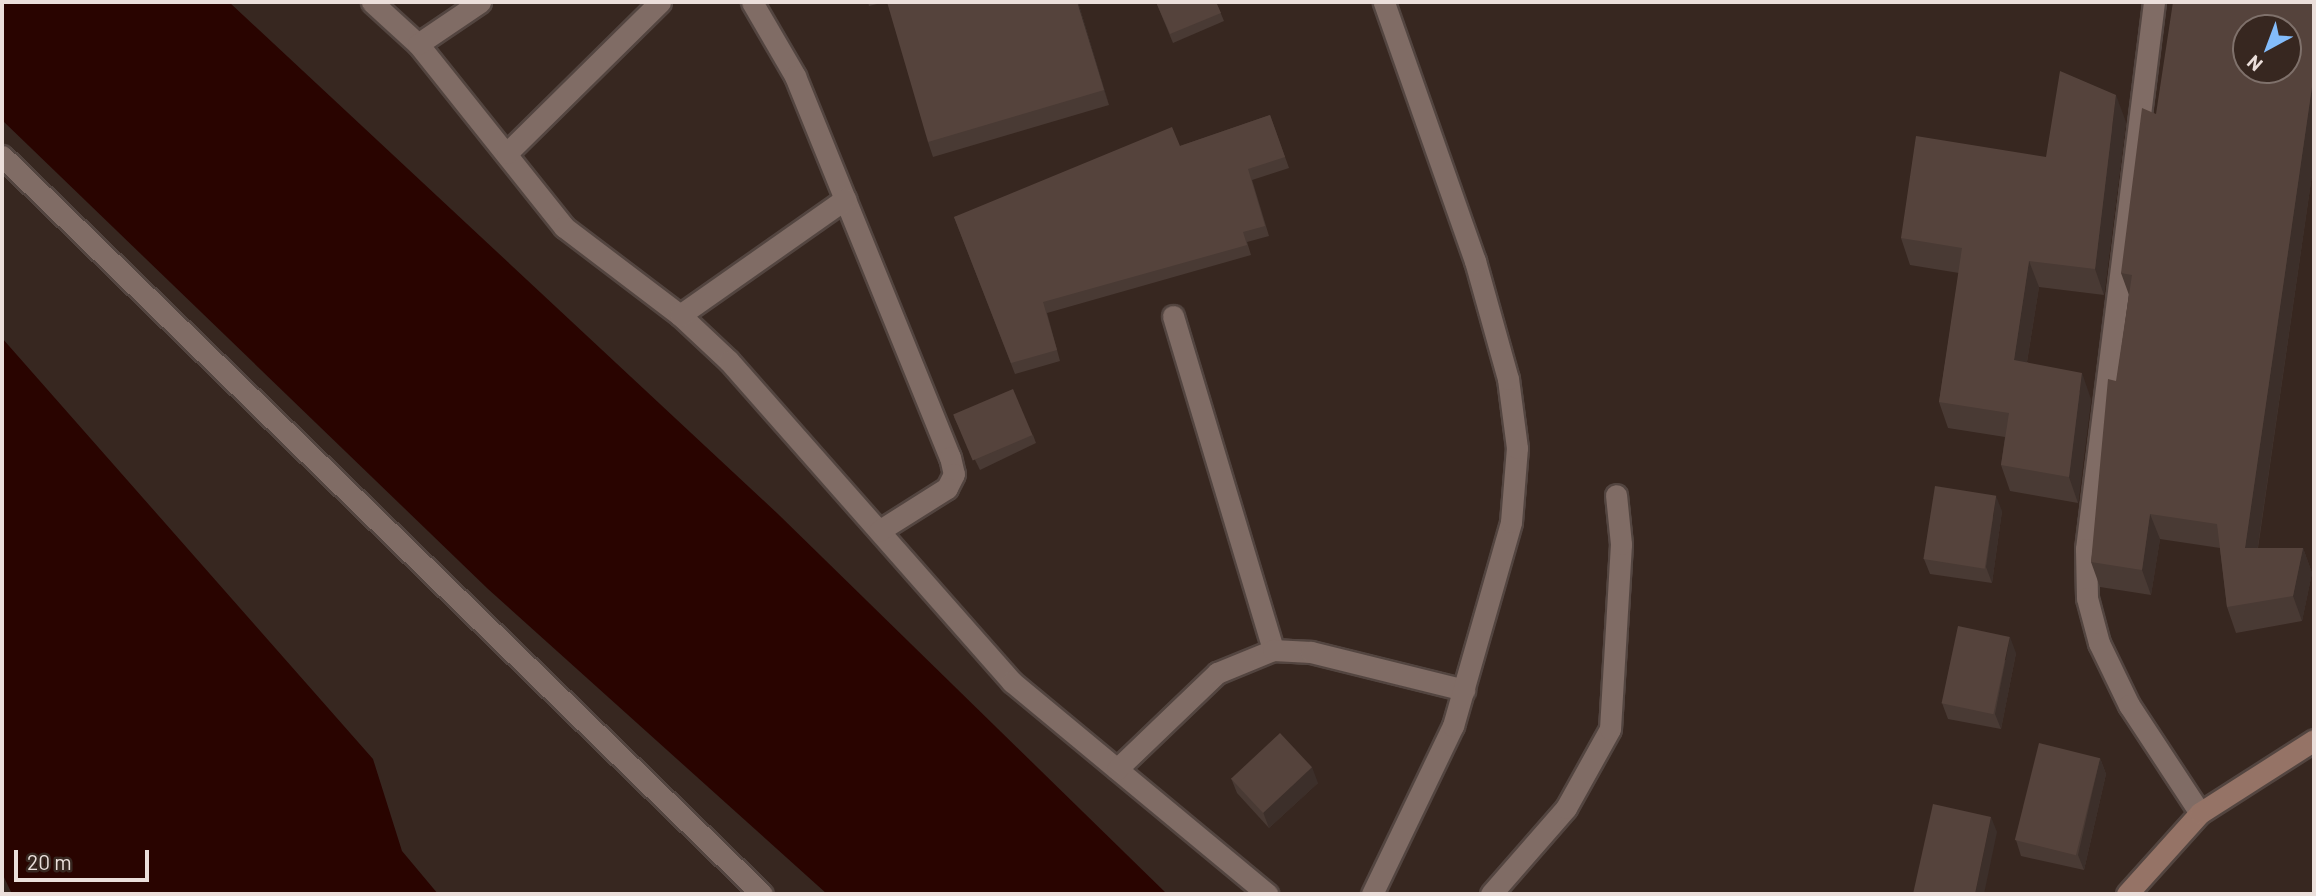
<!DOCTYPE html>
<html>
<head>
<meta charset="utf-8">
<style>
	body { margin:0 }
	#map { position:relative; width:2316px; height:896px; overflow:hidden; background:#372720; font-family:Barlow,sans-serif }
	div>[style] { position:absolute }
	.water>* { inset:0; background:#290400 }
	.roads { filter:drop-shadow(2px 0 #534540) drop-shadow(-2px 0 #534540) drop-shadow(0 2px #534540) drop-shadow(0 -2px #534540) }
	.street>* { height:21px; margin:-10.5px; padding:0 10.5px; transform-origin:10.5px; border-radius:10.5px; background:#806c65 }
	.secondary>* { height:21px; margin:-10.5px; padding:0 10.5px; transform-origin:10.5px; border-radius:10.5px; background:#957366 }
	.wall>* { inset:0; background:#493a34 }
	.shaded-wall>* { inset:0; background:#3c2f2a }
	.building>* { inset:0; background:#55433c; transform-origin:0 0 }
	span { translate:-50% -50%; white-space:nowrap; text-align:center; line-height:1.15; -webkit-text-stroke:5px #372720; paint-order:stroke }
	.frame { position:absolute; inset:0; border:4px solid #ebdfdb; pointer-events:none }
	.north { position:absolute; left:2232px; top:14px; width:70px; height:70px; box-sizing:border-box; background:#372720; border:2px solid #7f716b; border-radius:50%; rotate:221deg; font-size:19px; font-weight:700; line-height:28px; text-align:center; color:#ebdfdb }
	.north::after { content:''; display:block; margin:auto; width:24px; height:32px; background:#83bcfb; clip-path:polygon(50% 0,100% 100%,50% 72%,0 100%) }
	.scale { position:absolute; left:14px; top:850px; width:135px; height:32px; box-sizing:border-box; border:4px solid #ebdfdb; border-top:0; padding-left:9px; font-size:21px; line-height:24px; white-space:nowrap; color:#ebdfdb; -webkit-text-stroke:5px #372720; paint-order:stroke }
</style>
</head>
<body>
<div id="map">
	<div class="water">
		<div style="clip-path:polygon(2px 2px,229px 2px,778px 514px,1167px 894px,827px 894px,488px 589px,2px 120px)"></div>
		<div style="clip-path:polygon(2px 338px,373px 759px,402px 851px,438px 894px,12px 894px,2px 873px)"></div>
	</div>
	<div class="roads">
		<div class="street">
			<div style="left:372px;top:2px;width:62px;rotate:42.4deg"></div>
			<div style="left:418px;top:44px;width:234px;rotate:51.4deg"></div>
			<div style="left:564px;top:227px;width:146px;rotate:37.2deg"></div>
			<div style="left:680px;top:315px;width:67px;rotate:43.2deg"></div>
			<div style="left:729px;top:361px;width:428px;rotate:48.6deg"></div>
			<div style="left:1012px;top:682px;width:332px;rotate:39.7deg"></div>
			<div style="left:752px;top:2px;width:86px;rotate:59.8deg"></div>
			<div style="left:795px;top:76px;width:411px;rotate:67.9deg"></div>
			<div style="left:950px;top:457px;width:17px;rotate:77deg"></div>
			<div style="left:954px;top:474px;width:16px;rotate:117deg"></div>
			<div style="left:947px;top:488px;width:80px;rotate:147.7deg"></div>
			<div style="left:2154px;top:2px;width:551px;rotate:97.09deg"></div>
			<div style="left:2086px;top:549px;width:49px;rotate:88.8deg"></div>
			<div style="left:2087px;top:598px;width:47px;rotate:75.1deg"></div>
			<div style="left:2099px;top:643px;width:69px;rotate:64.2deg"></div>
			<div style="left:2129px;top:705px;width:129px;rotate:56.7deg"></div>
			<div style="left:418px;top:44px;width:75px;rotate:-34.1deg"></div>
			<div style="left:507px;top:153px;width:215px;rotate:-44.6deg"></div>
			<div style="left:2px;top:156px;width:1059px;rotate:44.16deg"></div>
			<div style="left:680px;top:315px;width:202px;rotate:-35.1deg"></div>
			<div style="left:1173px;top:316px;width:349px;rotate:73.3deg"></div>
			<div style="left:1117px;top:769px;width:139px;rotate:-43.8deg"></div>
			<div style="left:1217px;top:673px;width:61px;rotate:-22.3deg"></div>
			<div style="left:1273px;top:650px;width:38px;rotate:3deg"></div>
			<div style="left:1311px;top:652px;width:158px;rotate:13.9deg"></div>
			<div style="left:1372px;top:894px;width:187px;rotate:-64.3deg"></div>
			<div style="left:1453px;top:726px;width:212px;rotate:-74.1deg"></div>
			<div style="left:1511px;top:522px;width:74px;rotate:-85.4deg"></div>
			<div style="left:1517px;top:448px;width:70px;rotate:-97.4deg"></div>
			<div style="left:1508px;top:379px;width:123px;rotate:-105.6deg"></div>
			<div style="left:1475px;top:261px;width:275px;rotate:-109.4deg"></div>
			<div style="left:1491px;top:894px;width:114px;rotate:-48.9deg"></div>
			<div style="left:1566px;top:808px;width:90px;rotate:-60.9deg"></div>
			<div style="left:1610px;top:729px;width:185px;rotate:-86.6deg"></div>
			<div style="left:1621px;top:544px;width:49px;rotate:-95.8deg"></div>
		</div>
		<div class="secondary">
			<div style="left:2127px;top:894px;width:109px;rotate:-48deg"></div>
			<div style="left:2200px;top:813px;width:135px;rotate:-32.6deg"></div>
		</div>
	</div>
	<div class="wall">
		<div style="clip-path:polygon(868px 2px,885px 2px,869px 6px)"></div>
		<div style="clip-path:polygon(1078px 2px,1109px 105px,933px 157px,928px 142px)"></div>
		<div style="clip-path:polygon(1156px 2px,1216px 2px,1224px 21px,1173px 43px)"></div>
		<div style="clip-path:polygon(2314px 2px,2314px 161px,2258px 548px,2303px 548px,2312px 573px,2302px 621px,2236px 633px,2227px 607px,2220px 548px,2160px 539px,2151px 595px,2100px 587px,2091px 562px,2129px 295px,2121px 273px)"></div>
		<div style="clip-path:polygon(1270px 115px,1289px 168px,1252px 180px,1269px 236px,1247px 242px,1251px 255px,1047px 313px,1060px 361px,1015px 374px,954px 217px,1180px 146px)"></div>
		<div style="clip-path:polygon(2126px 122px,2104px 295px,2039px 287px,2027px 362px,2091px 399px,2078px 503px,2010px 491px,2001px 465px,2005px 437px,1948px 428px,1939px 402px,1959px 273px,1910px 265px,1901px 238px,2046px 157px)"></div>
		<div style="clip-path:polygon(954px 417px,1033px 435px,1036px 443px,980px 470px)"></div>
		<div style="clip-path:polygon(2002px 511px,1992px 583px,1930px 574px,1924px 559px)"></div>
		<div style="clip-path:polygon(2016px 653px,2001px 729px,1948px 719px,1942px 703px)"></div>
		<div style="clip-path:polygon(2100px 758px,2106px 774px,2084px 870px,2021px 856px,2016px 840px)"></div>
		<div style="clip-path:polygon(1231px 778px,1318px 783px,1269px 828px,1237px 793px)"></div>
	</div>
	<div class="shaded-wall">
		<div style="clip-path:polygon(1077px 2px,1078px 2px,1109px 105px,1104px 90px)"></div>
		<div style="clip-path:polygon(2314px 73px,2314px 161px,2254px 573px,2245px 548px)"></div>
		<div style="clip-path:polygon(2116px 95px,2126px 122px,2104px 295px,2095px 269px)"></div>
		<div style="clip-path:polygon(2029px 261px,2039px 287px,2023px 386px,2014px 360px)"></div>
		<div style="clip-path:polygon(2082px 373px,2091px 399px,2078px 503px,2069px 477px)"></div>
		<div style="clip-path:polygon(1996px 496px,2002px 511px,1992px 583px,1986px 567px)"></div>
		<div style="clip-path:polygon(2150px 514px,2160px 539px,2151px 595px,2142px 570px)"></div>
		<div style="clip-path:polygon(2303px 548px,2312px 573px,2302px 621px,2293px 596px)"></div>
		<div style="clip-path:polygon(2010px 637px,2016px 653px,2001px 729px,1995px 714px)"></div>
		<div style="clip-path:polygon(2100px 758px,2106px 774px,2084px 870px,2078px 855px)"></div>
		<div style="clip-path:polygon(1312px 767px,1318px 783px,1269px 828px,1263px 812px)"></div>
		<div style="clip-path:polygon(1991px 817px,1997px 832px,1984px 894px,1975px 894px)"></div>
	</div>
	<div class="building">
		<div style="clip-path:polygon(887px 2px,1077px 2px,1104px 90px,928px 142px)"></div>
		<div style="clip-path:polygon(1156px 2px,1216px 2px,1221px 13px,1170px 34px)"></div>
		<div style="clip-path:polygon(evenodd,2173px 2px,2314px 2px,2314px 73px,2245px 548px,2303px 548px,2293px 596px,2227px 607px,2217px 524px,2150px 514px,2142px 570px,2091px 562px,2108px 379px,2116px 381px,2132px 275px,2121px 273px,2142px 108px,2156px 114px,2173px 2px,2246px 28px,2288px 28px,2288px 70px,2246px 70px,2246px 28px)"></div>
		<div style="clip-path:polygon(2060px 71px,2116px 95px,2095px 269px,2029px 261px,2014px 360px,2082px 373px,2069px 477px,2001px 465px,2009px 413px,1939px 402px,1962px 248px,1901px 238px,1916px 136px,2046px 157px)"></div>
		<div style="clip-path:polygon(1270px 115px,1285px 157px,1248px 169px,1265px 226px,1243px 232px,1247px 245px,1043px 302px,1057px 350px,1011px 363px,954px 217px,1172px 127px,1180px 146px)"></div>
		<div style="left:1013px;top:389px;width:50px;height:65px;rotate:67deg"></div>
		<div style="left:1935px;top:486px;width:62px;height:74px;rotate:9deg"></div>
		<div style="left:1958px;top:626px;width:53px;height:79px;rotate:12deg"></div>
		<div style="left:1280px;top:733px;width:47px;height:67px;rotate:47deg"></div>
		<div style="left:2039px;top:743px;width:63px;height:100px;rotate:14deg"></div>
		<div style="clip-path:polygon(1933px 804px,1991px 817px,1975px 894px,1913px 894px)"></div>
	</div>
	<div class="frame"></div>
	<div class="north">N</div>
	<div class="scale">20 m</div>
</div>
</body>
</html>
